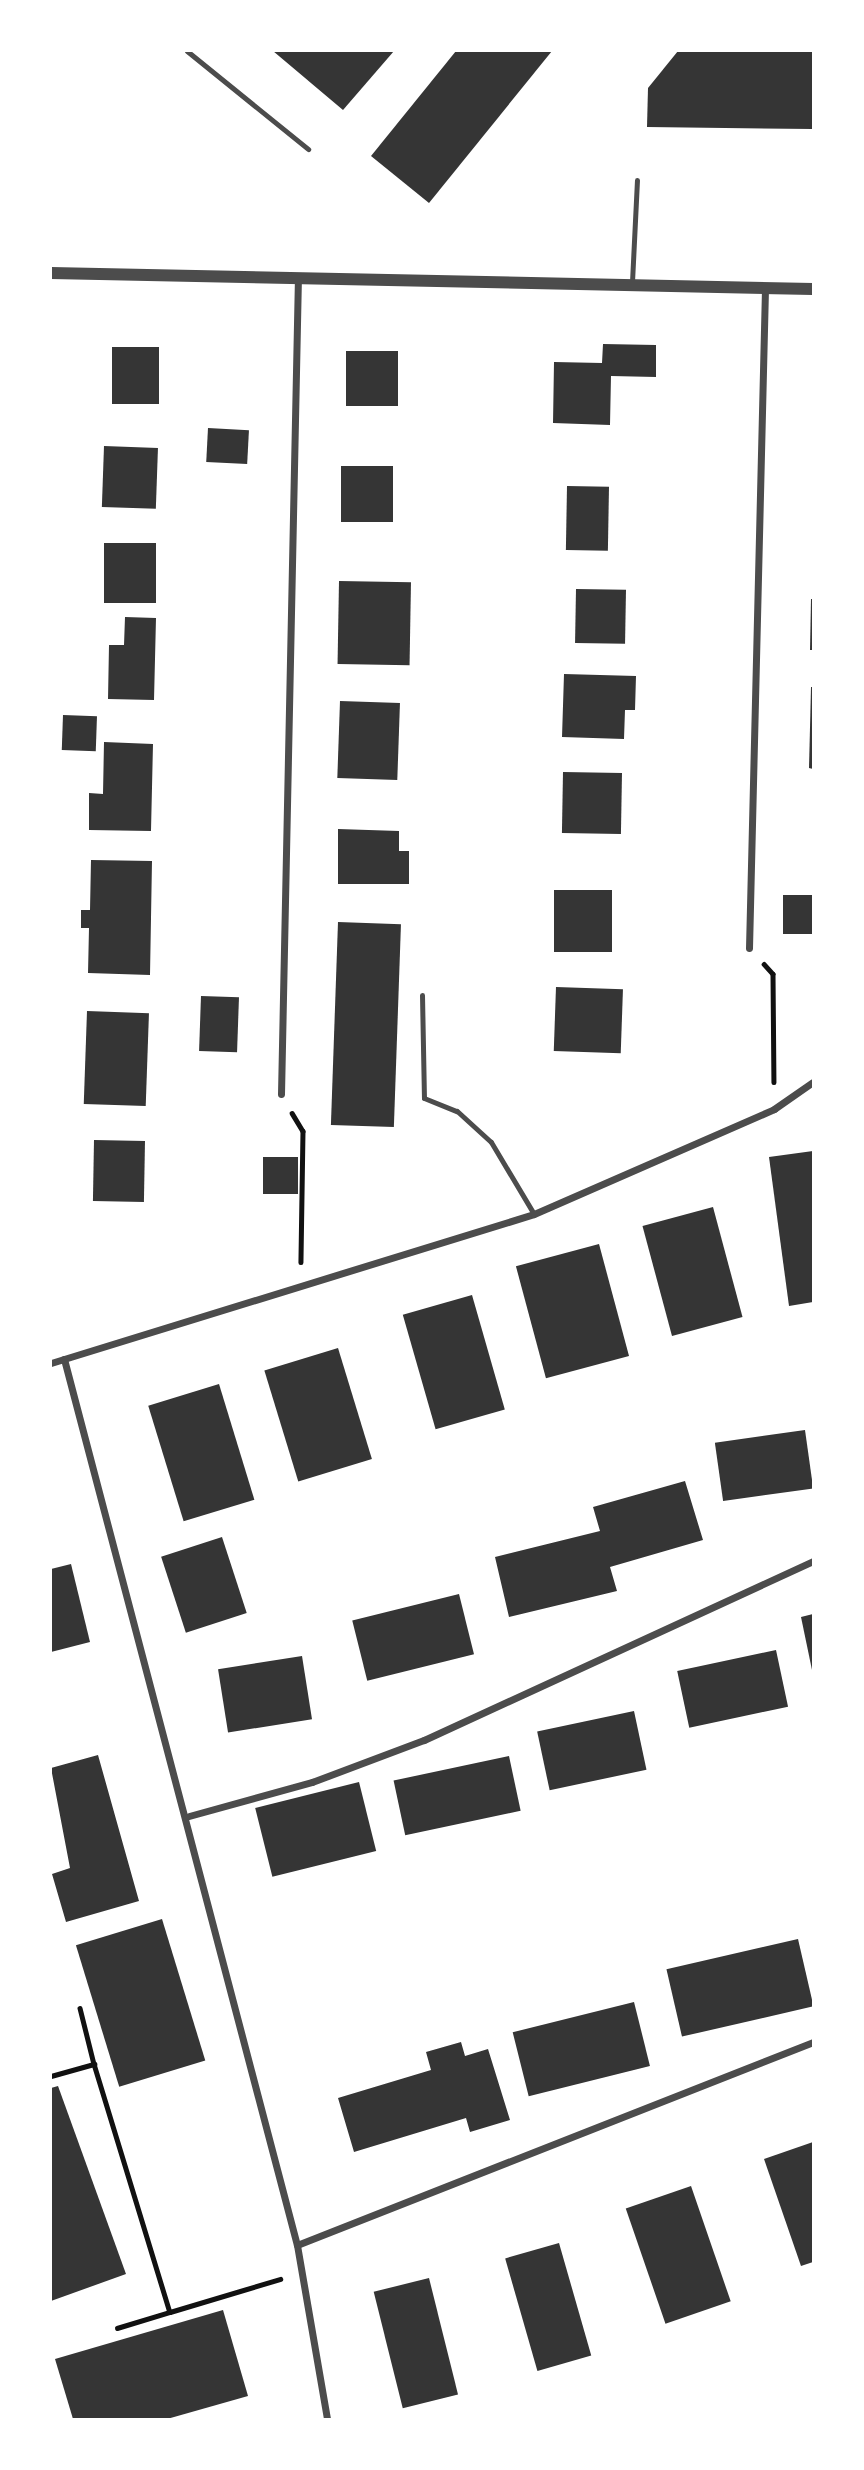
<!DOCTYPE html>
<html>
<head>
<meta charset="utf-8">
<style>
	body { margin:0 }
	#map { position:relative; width:864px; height:2470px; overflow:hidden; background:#fff; font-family:"Alegreya Sans",sans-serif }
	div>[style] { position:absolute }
	.building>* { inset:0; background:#353535; transform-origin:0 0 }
	.path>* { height:4.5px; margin:-2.25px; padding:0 2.25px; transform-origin:2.25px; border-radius:2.25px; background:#111 }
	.service>* { height:5px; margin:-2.5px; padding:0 2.5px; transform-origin:2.5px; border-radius:2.5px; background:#4c4c4c }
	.minor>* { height:7px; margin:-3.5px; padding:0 3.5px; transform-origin:3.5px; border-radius:3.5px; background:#4c4c4c }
	.tertiary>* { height:12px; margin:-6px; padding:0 6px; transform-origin:6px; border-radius:6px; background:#4c4c4c }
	span { translate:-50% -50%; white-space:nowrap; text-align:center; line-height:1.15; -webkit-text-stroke:5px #fff; paint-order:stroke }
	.frame { position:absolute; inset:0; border:52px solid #fff; pointer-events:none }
</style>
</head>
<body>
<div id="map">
	<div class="building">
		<div style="clip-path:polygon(273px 51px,394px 51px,343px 110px)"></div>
		<div style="clip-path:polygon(456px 51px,552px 51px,429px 203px,371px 156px)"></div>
		<div style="clip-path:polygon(678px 51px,813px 51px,813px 129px,647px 127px,648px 88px)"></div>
		<div style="clip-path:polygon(603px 344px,656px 345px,656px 377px,611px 376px,610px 425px,553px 423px,554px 362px,602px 363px)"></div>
		<div style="left:112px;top:347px;width:47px;height:57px"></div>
		<div style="left:346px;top:351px;width:52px;height:55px"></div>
		<div style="left:208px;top:428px;width:41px;height:34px;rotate:3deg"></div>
		<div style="left:104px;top:446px;width:54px;height:61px;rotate:2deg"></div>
		<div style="left:341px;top:466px;width:52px;height:56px"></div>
		<div style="left:567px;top:486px;width:42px;height:64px;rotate:1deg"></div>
		<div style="left:104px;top:543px;width:52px;height:60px"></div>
		<div style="left:339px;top:581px;width:72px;height:83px;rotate:1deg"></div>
		<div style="left:576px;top:589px;width:50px;height:54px;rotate:1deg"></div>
		<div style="clip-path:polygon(811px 599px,813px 599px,813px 650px,810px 650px)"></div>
		<div style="clip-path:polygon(125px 617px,156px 618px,154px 700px,108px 699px,109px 645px,124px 645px)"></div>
		<div style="clip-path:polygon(564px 674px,636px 676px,635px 710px,625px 710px,624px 739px,562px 737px)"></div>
		<div style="clip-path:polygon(811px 687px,813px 687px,813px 769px,809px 768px)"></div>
		<div style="left:340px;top:701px;width:60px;height:77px;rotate:2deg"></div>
		<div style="left:63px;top:715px;width:34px;height:35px;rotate:2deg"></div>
		<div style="clip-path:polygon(104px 742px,153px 744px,151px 831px,89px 830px,89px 793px,103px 794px)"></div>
		<div style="left:563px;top:772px;width:59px;height:61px;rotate:1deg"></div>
		<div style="clip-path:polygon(338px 829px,399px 831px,399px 851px,409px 851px,409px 884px,338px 884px)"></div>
		<div style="clip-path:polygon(91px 860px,152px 861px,150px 975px,88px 973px,89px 928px,81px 928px,81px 910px,90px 910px)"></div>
		<div style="left:554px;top:890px;width:58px;height:62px"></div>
		<div style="left:783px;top:895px;width:30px;height:39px"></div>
		<div style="left:338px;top:922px;width:63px;height:203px;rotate:2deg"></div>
		<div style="left:556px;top:987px;width:67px;height:64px;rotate:2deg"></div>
		<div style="left:201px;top:996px;width:38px;height:55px;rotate:2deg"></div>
		<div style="left:87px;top:1011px;width:62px;height:93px;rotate:2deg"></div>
		<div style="left:94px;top:1140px;width:51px;height:61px;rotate:1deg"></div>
		<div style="clip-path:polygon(813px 1151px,813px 1302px,789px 1306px,769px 1157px)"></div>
		<div style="left:263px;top:1157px;width:35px;height:37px"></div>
		<div style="left:713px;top:1207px;width:114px;height:73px;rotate:75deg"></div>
		<div style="left:599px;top:1244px;width:116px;height:86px;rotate:75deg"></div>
		<div style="left:472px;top:1295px;width:119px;height:72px;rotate:74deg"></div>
		<div style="left:338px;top:1348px;width:116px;height:77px;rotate:73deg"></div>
		<div style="left:219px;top:1384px;width:121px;height:74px;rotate:73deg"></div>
		<div style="left:805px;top:1430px;width:59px;height:91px;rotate:82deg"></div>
		<div style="clip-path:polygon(685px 1481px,703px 1540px,610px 1567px,617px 1591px,509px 1617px,495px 1557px,600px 1531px,593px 1507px)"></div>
		<div style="left:222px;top:1537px;width:80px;height:64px;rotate:72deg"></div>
		<div style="clip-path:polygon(71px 1564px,90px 1642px,51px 1652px,51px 1569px)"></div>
		<div style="left:459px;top:1594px;width:62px;height:110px;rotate:76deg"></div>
		<div style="clip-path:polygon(813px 1614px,813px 1670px,812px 1670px,801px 1617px)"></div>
		<div style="left:776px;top:1650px;width:58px;height:101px;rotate:78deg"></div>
		<div style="left:302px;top:1656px;width:64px;height:85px;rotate:81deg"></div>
		<div style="left:634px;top:1711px;width:60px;height:99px;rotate:78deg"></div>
		<div style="clip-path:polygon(98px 1755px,139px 1901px,66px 1922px,52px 1874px,70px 1868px,51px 1768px)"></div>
		<div style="left:509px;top:1756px;width:56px;height:118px;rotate:78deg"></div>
		<div style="left:359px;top:1782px;width:71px;height:107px;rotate:76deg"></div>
		<div style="left:162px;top:1919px;width:148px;height:90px;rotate:73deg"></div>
		<div style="left:798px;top:1939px;width:69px;height:135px;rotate:77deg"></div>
		<div style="left:634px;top:2002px;width:66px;height:125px;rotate:76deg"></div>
		<div style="clip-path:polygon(461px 2042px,465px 2056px,488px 2049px,510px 2120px,470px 2132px,466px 2118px,354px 2152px,338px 2098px,431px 2070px,426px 2052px)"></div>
		<div style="clip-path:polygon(58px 2086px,126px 2274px,51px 2301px,51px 2088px)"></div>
		<div style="clip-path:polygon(813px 2142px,813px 2262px,801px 2266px,764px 2159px)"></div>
		<div style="left:691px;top:2186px;width:122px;height:69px;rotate:71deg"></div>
		<div style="left:559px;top:2243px;width:117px;height:56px;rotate:74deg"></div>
		<div style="left:429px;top:2278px;width:120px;height:57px;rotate:76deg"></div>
		<div style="clip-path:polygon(223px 2310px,248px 2396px,167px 2419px,73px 2419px,55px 2359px)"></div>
	</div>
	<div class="path">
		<div style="left:764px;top:964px;width:13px;rotate:48deg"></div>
		<div style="left:773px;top:974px;width:108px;rotate:89.5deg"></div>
		<div style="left:292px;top:1113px;width:21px;rotate:59deg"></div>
		<div style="left:303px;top:1131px;width:131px;rotate:90.9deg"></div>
		<div style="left:80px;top:2008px;width:58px;rotate:76deg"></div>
		<div style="left:51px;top:2076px;width:45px;rotate:-15.6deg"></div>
		<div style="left:94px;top:2064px;width:259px;rotate:73deg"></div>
		<div style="left:170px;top:2312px;width:115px;rotate:-16.7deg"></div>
		<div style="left:117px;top:2328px;width:55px;rotate:-16.8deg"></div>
	</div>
	<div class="service">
		<div style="left:187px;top:51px;width:156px;rotate:39deg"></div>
		<div style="left:632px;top:282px;width:102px;rotate:-87.2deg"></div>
		<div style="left:422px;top:995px;width:103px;rotate:88.9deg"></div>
		<div style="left:424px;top:1098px;width:35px;rotate:22deg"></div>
		<div style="left:457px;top:1111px;width:46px;rotate:42.4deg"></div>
		<div style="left:491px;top:1142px;width:84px;rotate:59.2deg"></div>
	</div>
	<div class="minor">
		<div style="left:749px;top:948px;width:660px;rotate:-88.61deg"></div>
		<div style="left:281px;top:1094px;width:815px;rotate:-88.81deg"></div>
		<div style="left:64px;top:1359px;width:916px;rotate:75.27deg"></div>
		<div style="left:297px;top:2245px;width:177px;rotate:80.2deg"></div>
		<div style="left:51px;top:1363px;width:505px;rotate:-17.14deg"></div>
		<div style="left:534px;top:1214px;width:262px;rotate:-23.6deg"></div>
		<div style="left:774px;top:1109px;width:47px;rotate:-34.7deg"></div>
		<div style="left:189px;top:1816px;width:128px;rotate:-15.5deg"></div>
		<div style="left:312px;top:1782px;width:120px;rotate:-20.6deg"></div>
		<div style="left:424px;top:1740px;width:428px;rotate:-24.7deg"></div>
		<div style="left:297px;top:2245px;width:554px;rotate:-21.48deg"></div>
	</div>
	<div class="tertiary">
		<div style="left:51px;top:273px;width:762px;rotate:1.2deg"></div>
	</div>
	<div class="frame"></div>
</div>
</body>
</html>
